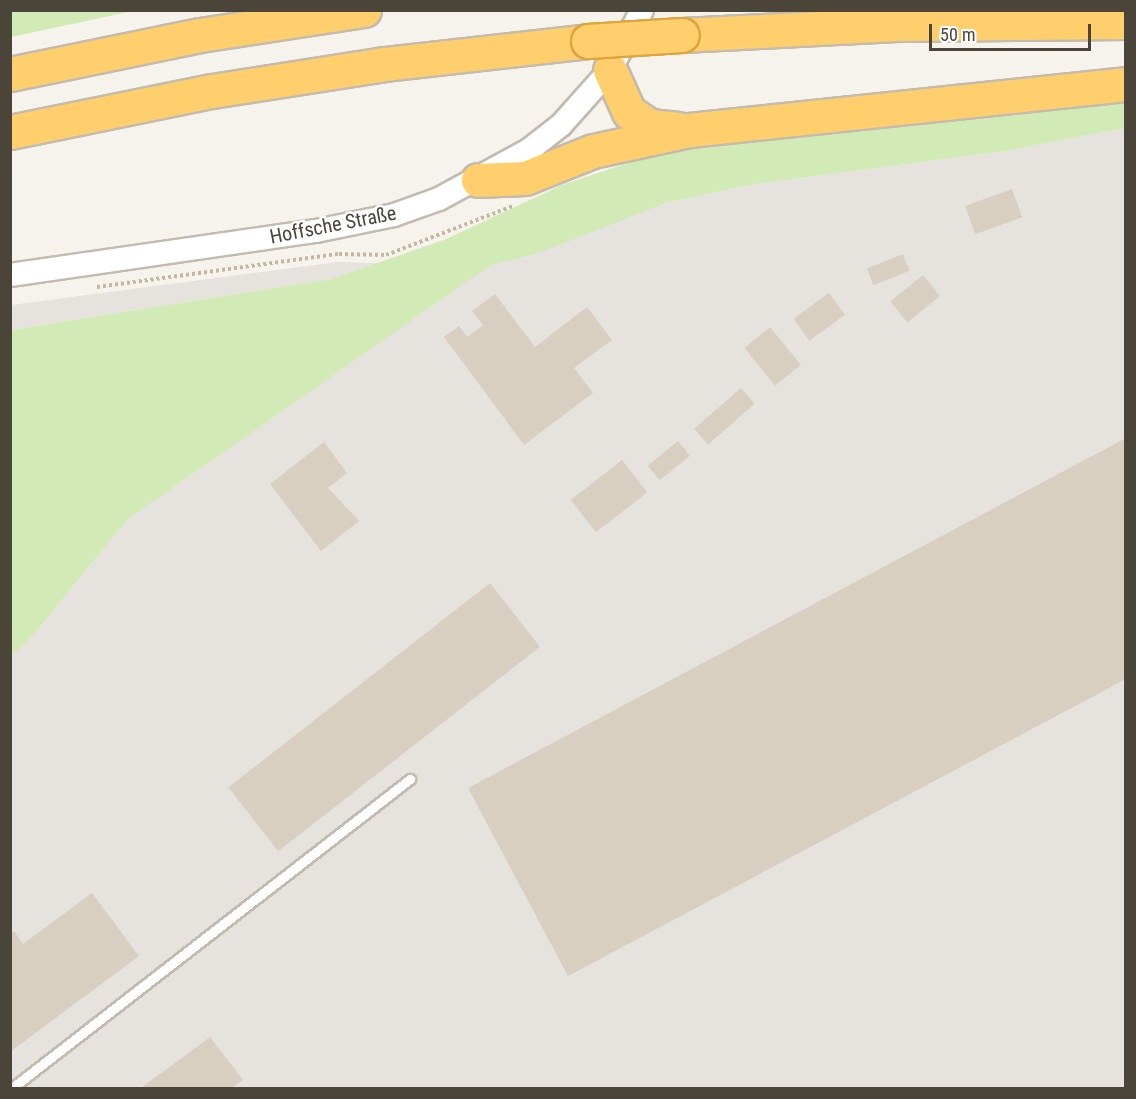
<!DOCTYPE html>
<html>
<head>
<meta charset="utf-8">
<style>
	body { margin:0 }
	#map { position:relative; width:1136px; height:1099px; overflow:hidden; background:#f6f3ec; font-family:"Roboto Condensed",sans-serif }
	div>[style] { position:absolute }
	.industrial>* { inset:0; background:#e6e2dd }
	.green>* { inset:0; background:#d2eab5 }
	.building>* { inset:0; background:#d8cfc1; transform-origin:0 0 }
	.path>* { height:4px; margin-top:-2px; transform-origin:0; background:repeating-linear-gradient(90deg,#c4b79f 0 3px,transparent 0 6px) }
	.roads { filter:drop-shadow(2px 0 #c2bbae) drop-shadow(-2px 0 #c2bbae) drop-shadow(0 2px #c2bbae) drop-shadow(0 -2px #c2bbae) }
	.service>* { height:9px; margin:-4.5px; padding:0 4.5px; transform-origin:4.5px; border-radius:4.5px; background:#fff }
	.tertiary>* { height:22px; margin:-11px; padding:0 11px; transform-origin:11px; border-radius:11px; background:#fff }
	.motorway>* { height:33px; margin:-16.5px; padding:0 16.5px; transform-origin:16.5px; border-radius:16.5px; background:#ffcf6e }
	.bridges { filter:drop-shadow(2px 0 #e0a43c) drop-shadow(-2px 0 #e0a43c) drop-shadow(0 2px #e0a43c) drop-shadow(0 -2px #e0a43c) }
	.motorway-bridge>* { height:33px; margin:-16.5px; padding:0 16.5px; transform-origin:16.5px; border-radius:16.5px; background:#ffcf6e }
	span { translate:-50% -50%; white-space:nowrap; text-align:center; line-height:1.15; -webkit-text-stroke:5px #fff; paint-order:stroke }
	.street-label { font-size:20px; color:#4b4439 }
	.frame { position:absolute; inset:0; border:12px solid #4b4439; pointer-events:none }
	.scale { position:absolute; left:929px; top:24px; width:162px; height:27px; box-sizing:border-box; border:3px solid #4b4439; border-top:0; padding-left:8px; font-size:18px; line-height:21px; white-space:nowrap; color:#4b4439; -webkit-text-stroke:4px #fff; paint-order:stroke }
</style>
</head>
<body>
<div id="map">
	<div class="industrial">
		<div style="clip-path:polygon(1125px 128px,1125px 1088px,11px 1088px,11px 656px,30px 639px,127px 520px,488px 266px,332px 279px,11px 330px,11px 305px,338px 262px,489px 266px,666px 203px,754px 184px,1005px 151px)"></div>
	</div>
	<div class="green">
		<div style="clip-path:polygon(11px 10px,133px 10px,133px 11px,11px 37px)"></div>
		<div style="clip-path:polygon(1125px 103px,1125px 128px,1005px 151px,754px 184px,666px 203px,541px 252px,489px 266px,127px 520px,30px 639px,11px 656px,11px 330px,332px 279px,446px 239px,562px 185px,661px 152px)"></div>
	</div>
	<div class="building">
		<div style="left:1012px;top:189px;width:30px;height:50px;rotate:70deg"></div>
		<div style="left:903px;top:254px;width:18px;height:39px;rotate:68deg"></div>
		<div style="left:923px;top:275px;width:27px;height:42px;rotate:51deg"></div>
		<div style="left:829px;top:293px;width:27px;height:44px;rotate:54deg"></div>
		<div style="clip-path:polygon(495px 294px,535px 347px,587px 307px,612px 340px,574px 368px,593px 393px,524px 445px,444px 337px,459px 326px,467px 337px,483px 325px,472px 311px)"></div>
		<div style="left:770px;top:327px;width:49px;height:33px;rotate:51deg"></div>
		<div style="left:741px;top:388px;width:21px;height:62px;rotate:49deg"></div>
		<div style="clip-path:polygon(1126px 438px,1126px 679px,568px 976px,468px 788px)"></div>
		<div style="left:678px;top:441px;width:19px;height:39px;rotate:51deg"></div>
		<div style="clip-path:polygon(324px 442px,347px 473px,328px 488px,359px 521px,321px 551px,270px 484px)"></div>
		<div style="left:622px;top:460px;width:41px;height:65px;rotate:52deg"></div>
		<div style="left:490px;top:583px;width:81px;height:332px;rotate:52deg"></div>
		<div style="clip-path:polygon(92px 893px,139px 956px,10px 1052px,10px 934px,14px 931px,23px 944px)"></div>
		<div style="clip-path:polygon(210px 1037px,243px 1080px,232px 1088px,141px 1088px)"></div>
	</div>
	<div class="path">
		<div style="left:97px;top:287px;width:244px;rotate:-7.8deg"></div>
		<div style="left:339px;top:254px;width:47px;rotate:1.2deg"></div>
		<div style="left:386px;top:255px;width:136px;rotate:-21.1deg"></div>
	</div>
	<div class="roads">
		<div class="service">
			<div style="left:12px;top:1088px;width:504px;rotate:-37.83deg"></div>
		</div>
		<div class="tertiary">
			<div style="left:10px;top:275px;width:309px;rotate:-8.2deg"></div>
			<div style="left:316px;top:231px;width:80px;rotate:-11.6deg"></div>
			<div style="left:394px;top:215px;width:48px;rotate:-19.6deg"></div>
			<div style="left:439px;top:199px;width:102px;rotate:-28.6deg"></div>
			<div style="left:529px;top:150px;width:41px;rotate:-38deg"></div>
			<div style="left:561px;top:125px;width:74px;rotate:-48.3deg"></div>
			<div style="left:610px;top:70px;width:68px;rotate:-61.9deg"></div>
		</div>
		<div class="motorway">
			<div style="left:682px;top:35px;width:220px;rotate:-2.9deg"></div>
			<div style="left:902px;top:24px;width:224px;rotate:-0.5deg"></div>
			<div style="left:610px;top:70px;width:46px;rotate:65.7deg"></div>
			<div style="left:629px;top:112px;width:25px;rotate:34deg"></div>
			<div style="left:650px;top:126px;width:28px;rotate:6deg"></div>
			<div style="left:10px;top:74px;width:194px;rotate:-11.6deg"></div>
			<div style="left:200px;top:35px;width:166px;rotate:-8.7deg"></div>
			<div style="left:10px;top:132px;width:206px;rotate:-11.5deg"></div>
			<div style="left:212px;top:91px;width:174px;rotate:-8.9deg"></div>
			<div style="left:384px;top:64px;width:205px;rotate:-6.4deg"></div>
			<div style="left:478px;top:180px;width:47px;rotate:-2.4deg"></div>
			<div style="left:525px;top:178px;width:73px;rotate:-21.7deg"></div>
			<div style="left:593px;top:151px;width:98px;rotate:-12.3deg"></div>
			<div style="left:689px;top:130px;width:439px;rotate:-6deg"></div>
		</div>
	</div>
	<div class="bridges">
		<div class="motorway-bridge">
			<div style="left:588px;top:41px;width:94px;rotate:-3.7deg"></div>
		</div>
	</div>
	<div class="street-label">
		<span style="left:333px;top:225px;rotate:-11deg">Hoffsche Straße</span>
	</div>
	<div class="frame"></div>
	<div class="scale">50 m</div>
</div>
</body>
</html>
